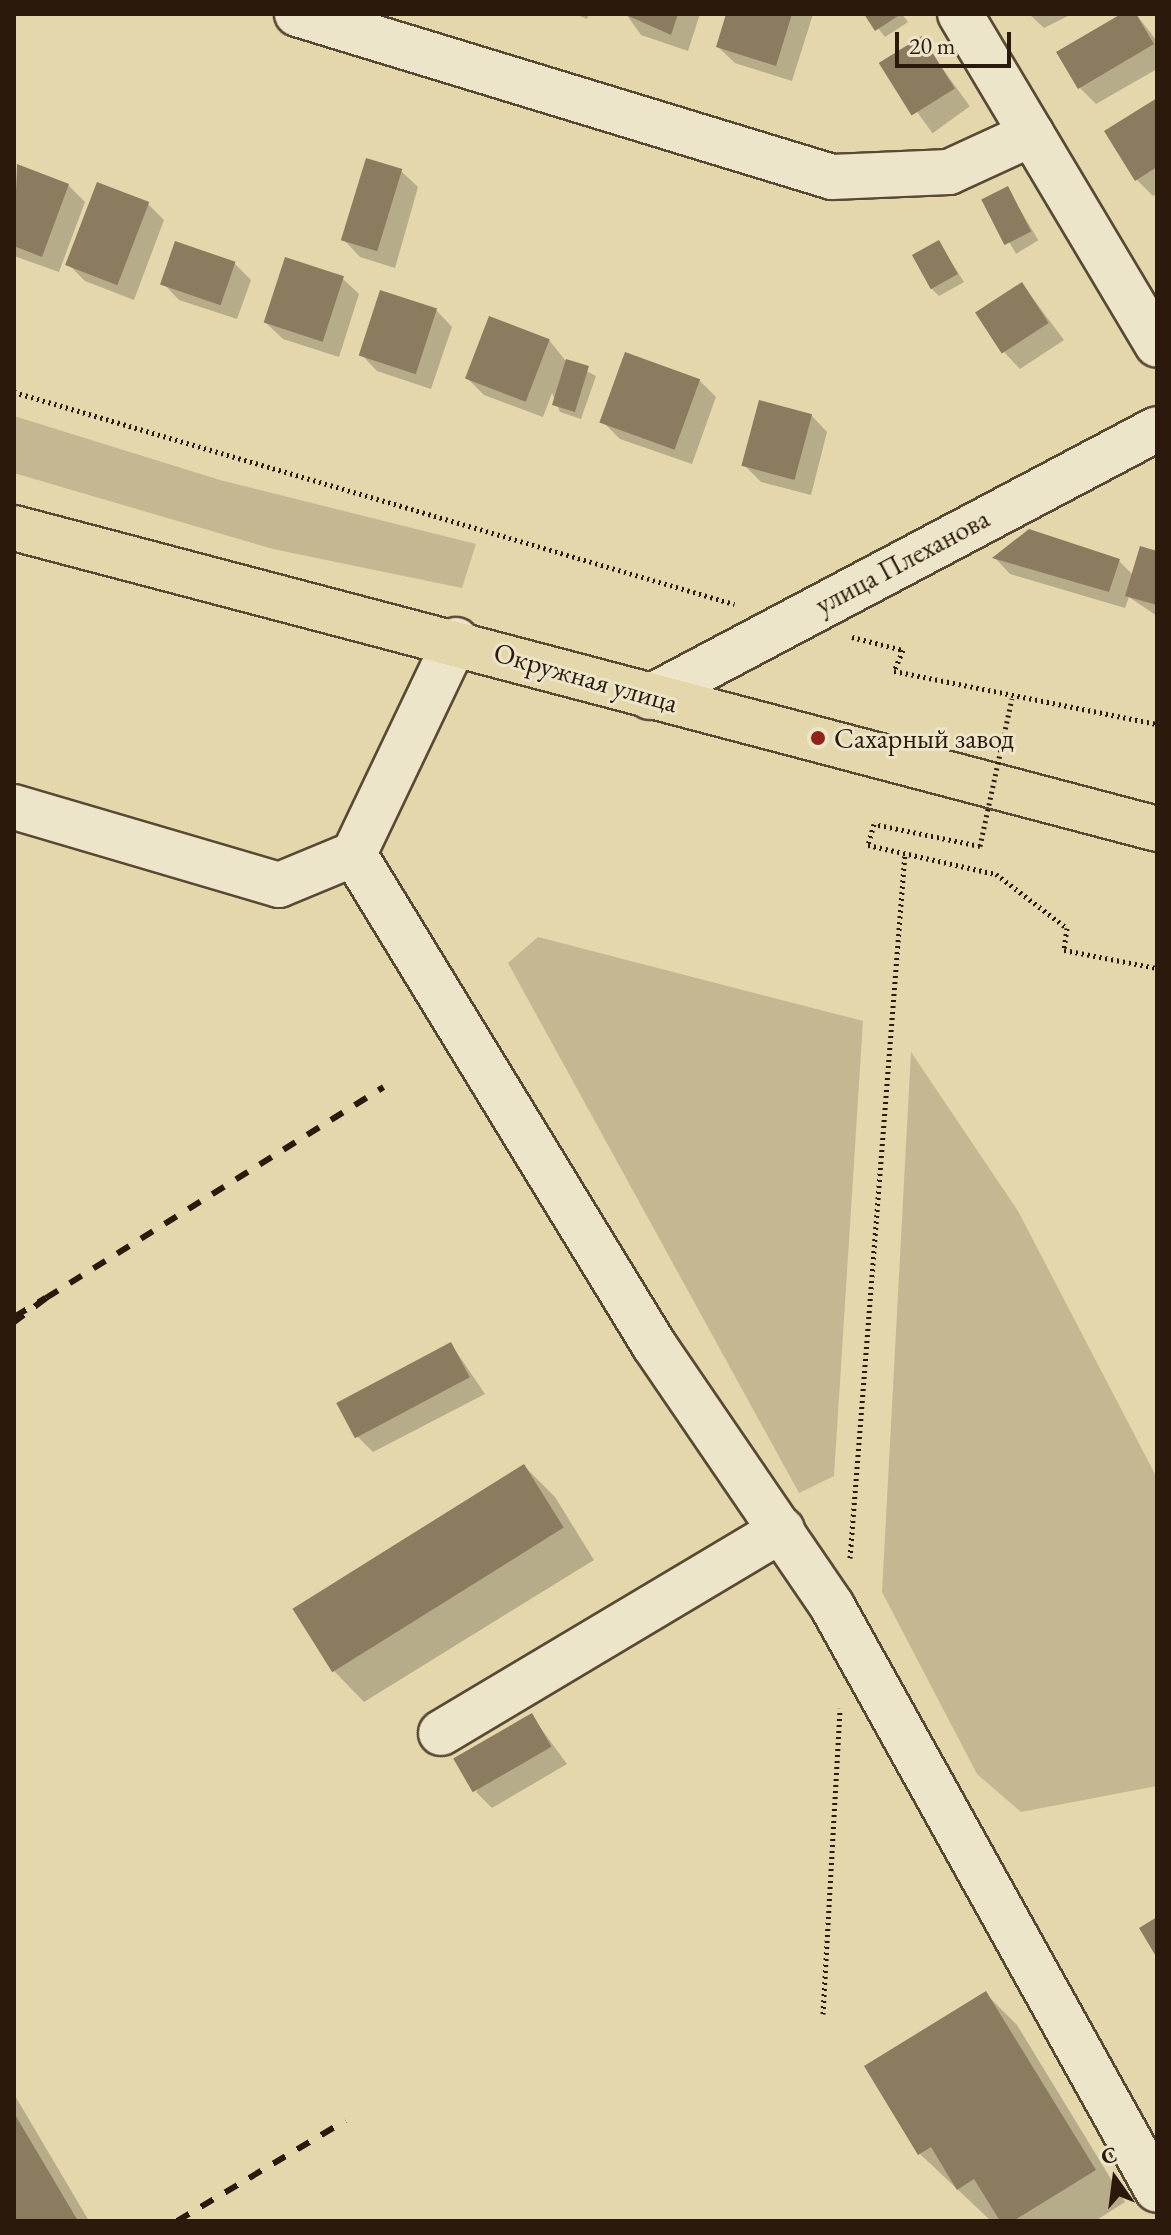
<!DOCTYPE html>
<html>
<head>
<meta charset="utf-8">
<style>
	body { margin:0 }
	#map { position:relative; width:1171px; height:2235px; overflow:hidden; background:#e4d7ac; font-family:"EB Garamond",serif }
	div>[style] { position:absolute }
	.green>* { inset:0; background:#c5b791 }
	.shadow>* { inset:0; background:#0003; transform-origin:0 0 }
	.building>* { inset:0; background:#8b7c5f; transform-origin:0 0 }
	.path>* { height:5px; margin-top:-2.5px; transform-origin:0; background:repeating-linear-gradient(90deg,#2b1a0b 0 2px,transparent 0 6px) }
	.roads { filter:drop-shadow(2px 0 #594933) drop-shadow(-2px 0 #594933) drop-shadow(0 2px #594933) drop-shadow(0 -2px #594933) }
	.minor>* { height:44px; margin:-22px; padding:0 22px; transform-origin:22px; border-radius:22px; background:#ede5c9 }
	.highway>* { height:44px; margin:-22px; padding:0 22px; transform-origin:22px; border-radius:22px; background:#e4d7ac }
	.rail>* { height:6px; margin-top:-3px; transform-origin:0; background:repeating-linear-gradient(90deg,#2b1a0b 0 14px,transparent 0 28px) }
	.path-bridge>* { height:5px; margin-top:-2.5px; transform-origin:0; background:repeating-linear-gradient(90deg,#2b1a0b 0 2px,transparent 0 6px) }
	.dots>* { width:22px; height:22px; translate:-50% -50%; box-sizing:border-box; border:4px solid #ede5c9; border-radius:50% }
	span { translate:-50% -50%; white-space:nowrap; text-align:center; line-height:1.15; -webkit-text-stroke:6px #ede5c9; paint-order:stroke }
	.street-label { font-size:28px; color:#2b1a0b }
	.poi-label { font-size:28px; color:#2b1a0b }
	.left { translate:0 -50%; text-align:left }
	.frame { position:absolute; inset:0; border:16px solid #2b1a0b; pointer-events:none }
	.north { position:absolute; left:1075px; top:2139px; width:80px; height:80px; -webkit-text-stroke:6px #ede5c9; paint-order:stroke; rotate:346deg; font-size:22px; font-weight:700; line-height:32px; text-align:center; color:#2b1a0b }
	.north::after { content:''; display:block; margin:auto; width:28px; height:36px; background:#2b1a0b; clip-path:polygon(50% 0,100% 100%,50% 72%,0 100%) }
	.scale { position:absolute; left:895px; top:32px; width:116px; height:36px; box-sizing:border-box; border:4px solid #2b1a0b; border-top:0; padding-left:10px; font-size:24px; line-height:28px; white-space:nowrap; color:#2b1a0b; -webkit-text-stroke:6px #ede5c9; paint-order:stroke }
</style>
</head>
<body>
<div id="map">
	<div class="green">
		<div style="clip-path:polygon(14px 416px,220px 480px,476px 544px,462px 588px,273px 549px,14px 473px)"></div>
		<div style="clip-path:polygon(538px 937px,863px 1021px,834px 1476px,799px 1493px,508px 963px)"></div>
		<div style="clip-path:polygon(911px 1052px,1018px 1211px,1157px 1478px,1157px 1786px,1021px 1812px,977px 1774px,882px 1592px)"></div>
	</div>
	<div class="shadow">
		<div style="clip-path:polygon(575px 14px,589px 14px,587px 19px)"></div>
		<div style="clip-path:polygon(626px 14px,700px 14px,688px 51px,641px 35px)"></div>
		<div style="clip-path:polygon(728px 14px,813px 14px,792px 81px,735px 63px,718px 47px)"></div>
		<div style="clip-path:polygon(867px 14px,902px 14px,908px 22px,885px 37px)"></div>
		<div style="clip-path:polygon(1029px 14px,1072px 14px,1044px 28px)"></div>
		<div style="clip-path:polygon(1125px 14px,1136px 14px,1157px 41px,1157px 69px,1096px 104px,1080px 88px)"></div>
		<div style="left:921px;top:39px;width:83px;height:46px;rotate:54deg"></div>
		<div style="clip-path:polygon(1157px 100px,1157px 193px,1153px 196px,1136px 179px)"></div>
		<div style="clip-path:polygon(18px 167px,68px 185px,85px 202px,59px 272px,14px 256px)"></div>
		<div style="clip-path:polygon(401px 171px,418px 187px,395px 268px,360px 257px,344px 240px)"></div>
		<div style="left:1007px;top:188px;width:61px;height:26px;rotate:59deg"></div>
		<div style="clip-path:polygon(148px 204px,164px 220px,134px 300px,85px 281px,68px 264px)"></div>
		<div style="clip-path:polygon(939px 242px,964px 282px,939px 296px,931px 288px)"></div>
		<div style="clip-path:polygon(234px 263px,251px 280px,237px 319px,179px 300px,163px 283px)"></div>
		<div style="clip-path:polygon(342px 278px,359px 294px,339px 357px,283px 339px,266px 323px)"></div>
		<div style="clip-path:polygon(1022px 284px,1064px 340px,1020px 369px,1004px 352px)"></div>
		<div style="clip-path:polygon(436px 310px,452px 327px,431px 389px,377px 371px,361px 354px)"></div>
		<div style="clip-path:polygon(549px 340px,565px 360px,596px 376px,581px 419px,560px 412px,552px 393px,543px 417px,484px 395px,467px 378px)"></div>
		<div style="clip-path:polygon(699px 380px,716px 397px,692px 464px,620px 439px,603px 422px)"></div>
		<div style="clip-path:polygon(811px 415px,827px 432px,811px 495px,761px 482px,744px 465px)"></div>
		<div style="clip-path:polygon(1157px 553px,1157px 616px,1129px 597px,1125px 608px,1010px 574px,995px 558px,1119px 561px,1133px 575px)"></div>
		<div style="clip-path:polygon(451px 1344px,485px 1394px,373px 1452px,356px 1435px)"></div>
		<div style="clip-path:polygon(524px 1466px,555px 1497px,594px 1560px,364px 1702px,333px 1670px)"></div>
		<div style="clip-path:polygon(531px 1715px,567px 1764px,492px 1808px,476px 1792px)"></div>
		<div style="clip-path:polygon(986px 1994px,1017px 2025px,1125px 2202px,1095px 2221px,990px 2220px,920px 2154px)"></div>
		<div style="clip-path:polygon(14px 2094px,89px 2221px,14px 2221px)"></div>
	</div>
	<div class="building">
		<div style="clip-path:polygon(624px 14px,678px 14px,671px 35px)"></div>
		<div style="clip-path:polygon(726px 14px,792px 14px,776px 66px,716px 47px)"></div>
		<div style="clip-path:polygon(864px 14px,901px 14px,875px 31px)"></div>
		<div style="clip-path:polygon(1121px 14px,1136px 14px,1154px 44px,1078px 89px,1056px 52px)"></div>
		<div style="left:922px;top:36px;width:62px;height:51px;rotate:58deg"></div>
		<div style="clip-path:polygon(1157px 98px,1157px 167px,1135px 181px,1104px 131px)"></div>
		<div style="left:366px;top:158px;width:38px;height:86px;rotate:17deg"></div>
		<div style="clip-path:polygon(17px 164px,69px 184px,42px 257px,14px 246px)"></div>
		<div style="left:97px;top:182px;width:56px;height:89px;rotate:21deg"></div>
		<div style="left:1008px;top:186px;width:51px;height:30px;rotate:63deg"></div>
		<div style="left:939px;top:240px;width:39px;height:31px;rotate:61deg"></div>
		<div style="left:175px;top:241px;width:64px;height:46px;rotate:19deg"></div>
		<div style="left:285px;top:257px;width:62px;height:69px;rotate:18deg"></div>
		<div style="left:1022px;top:282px;width:49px;height:56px;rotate:57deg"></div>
		<div style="left:380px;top:290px;width:60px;height:69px;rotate:18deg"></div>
		<div style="left:489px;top:316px;width:65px;height:67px;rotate:21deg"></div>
		<div style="left:625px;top:352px;width:80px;height:75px;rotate:20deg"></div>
		<div style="left:566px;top:359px;width:24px;height:48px;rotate:17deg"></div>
		<div style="left:759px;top:400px;width:55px;height:68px;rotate:15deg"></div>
		<div style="clip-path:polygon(1029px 529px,1120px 559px,1109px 592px,992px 558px)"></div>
		<div style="clip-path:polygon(1140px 546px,1157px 551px,1157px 605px,1125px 596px)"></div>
		<div style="left:451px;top:1342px;width:40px;height:130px;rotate:62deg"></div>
		<div style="left:524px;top:1464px;width:75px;height:273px;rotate:58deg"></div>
		<div style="left:532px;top:1713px;width:39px;height:91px;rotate:60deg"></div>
		<div style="clip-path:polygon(1157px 1917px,1157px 1958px,1139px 1928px)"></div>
		<div style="clip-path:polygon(986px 1991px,1096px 2170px,1013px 2221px,1000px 2221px,974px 2179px,957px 2190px,931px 2147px,918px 2155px,864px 2066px)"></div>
		<div style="clip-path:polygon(14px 2113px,78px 2221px,14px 2221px)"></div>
	</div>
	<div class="path">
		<div style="left:14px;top:392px;width:751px;rotate:16.41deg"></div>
		<div style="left:852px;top:637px;width:53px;rotate:14.3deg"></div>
		<div style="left:903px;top:650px;width:23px;rotate:113deg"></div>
		<div style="left:894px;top:671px;width:268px;rotate:11.4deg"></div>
		<div style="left:980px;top:846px;width:108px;rotate:-168.3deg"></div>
		<div style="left:874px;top:824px;width:22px;rotate:106deg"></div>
		<div style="left:868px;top:845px;width:131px;rotate:12.8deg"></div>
		<div style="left:996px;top:874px;width:89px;rotate:37.3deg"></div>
		<div style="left:1067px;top:928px;width:22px;rotate:98deg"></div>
		<div style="left:1064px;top:950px;width:95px;rotate:11deg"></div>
		<div style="left:850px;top:1558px;width:707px;rotate:-85.54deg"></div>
		<div style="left:823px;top:2014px;width:306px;rotate:-86.8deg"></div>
	</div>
	<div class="roads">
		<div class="minor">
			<div style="left:297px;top:14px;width:559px;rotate:16.94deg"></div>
			<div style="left:832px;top:177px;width:117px;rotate:-2.4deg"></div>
			<div style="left:949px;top:172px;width:91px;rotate:-24.6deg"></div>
			<div style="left:960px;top:14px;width:385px;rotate:59.2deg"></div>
			<div style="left:456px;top:640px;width:237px;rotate:115.5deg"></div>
			<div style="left:354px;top:854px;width:575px;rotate:58.58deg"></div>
			<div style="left:654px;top:1345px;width:316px;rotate:55.7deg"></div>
			<div style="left:832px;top:1606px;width:668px;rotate:60.9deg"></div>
			<div style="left:650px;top:697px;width:573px;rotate:-27.86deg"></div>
			<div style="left:14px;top:807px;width:276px;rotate:16.4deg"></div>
			<div style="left:279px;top:885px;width:81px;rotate:-22.5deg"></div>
			<div style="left:441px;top:1733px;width:397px;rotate:-30.8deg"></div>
		</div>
		<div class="highway">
			<div style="left:14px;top:528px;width:1182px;rotate:14.75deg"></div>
		</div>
	</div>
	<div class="rail">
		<div style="left:46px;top:1298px;width:398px;rotate:-32deg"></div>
		<div style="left:14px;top:1317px;width:37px;rotate:-31deg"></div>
		<div style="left:46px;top:1298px;width:40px;rotate:143deg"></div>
		<div style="left:177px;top:2221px;width:196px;rotate:-30.8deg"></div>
	</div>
	<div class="path-bridge">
		<div style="left:980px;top:846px;width:151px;rotate:-77.8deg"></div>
	</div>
	<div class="dots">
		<div style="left:818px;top:738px;background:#8f2418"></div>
	</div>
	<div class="street-label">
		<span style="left:902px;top:561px;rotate:-28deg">улица Плеханова</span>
		<span style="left:586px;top:677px;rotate:16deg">Окружная улица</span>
	</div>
	<div class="poi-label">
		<span class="left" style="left:834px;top:738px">Сахарный завод</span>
	</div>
	<div class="frame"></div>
	<div class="north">С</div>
	<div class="scale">20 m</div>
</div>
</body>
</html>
